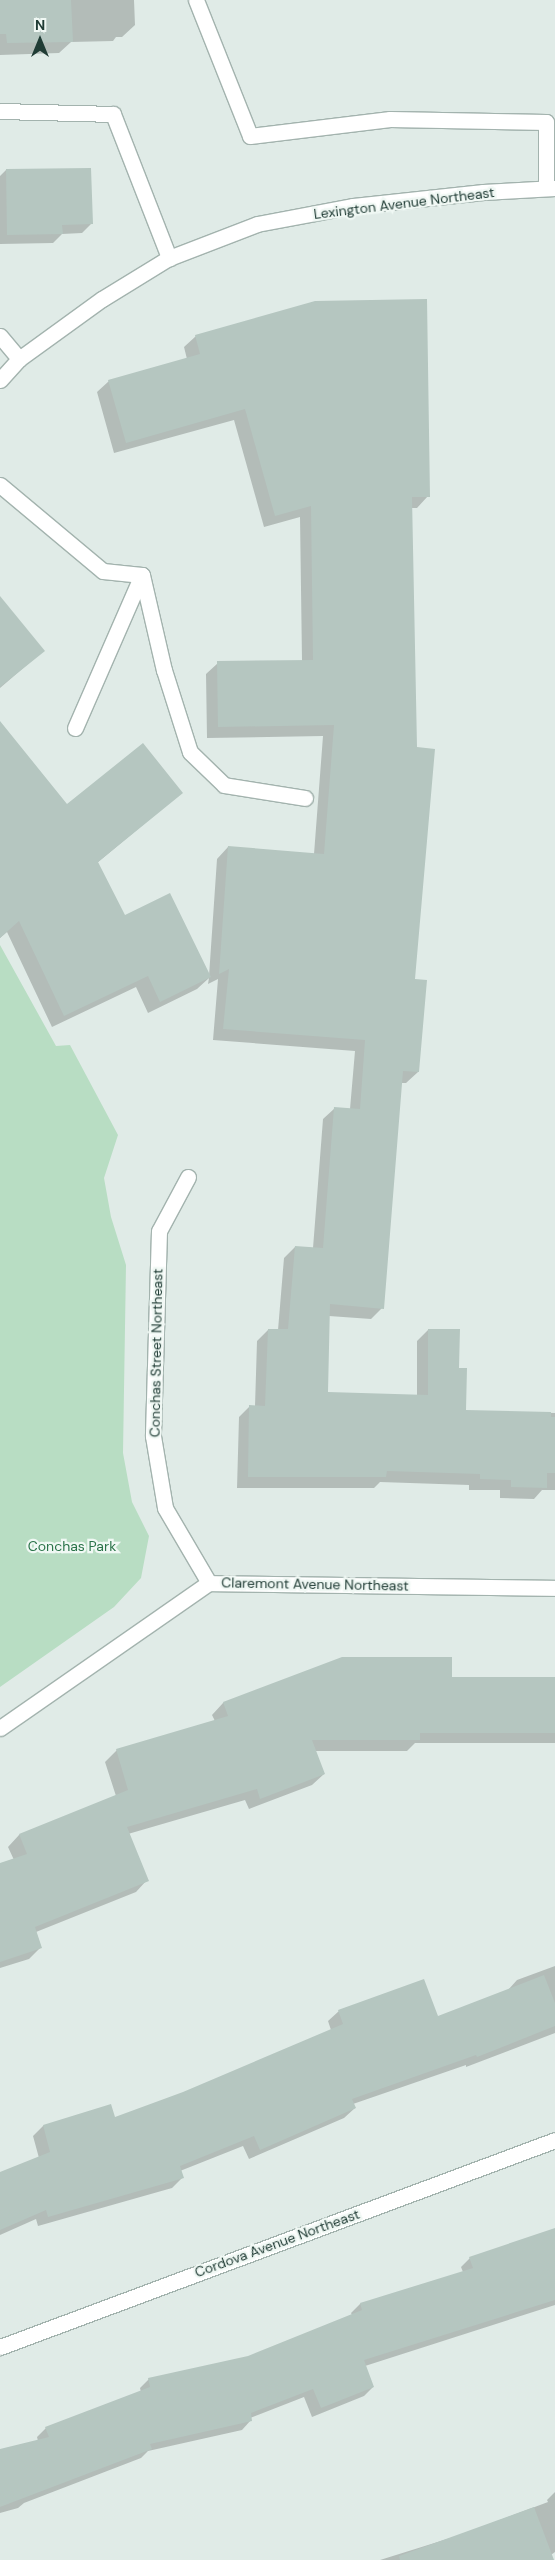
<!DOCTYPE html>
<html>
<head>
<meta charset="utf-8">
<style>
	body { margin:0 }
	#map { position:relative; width:555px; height:2560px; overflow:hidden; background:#e0ebe7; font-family:"DM Sans",sans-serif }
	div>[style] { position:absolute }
	.green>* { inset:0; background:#b8ddc3 }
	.shadow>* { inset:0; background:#0003 }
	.building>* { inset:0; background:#b5c6c0 }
	.roads { filter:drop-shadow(1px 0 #a3b3ae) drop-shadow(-1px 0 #a3b3ae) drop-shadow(0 1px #a3b3ae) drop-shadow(0 -1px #a3b3ae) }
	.service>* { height:15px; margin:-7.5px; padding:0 7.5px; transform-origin:7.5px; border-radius:7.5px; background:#fff }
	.minor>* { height:15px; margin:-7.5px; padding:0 7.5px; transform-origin:7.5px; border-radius:7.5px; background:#fff }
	span { translate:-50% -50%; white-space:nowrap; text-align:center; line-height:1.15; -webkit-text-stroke:4.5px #f0f8f4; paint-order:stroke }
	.street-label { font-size:14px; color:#203c35 }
	.park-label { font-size:14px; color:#2a7349 }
	.north { position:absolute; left:15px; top:15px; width:50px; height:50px; -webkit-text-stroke:4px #f0f8f4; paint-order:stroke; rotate:0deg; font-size:14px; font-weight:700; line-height:20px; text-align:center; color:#203c35 }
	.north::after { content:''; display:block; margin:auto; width:18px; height:22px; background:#203c35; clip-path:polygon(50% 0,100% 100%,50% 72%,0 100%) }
</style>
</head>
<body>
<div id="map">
	<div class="green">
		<div style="clip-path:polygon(0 945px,56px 1046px,70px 1045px,118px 1135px,104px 1178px,111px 1217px,126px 1265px,123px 1453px,132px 1502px,149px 1536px,141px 1578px,114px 1607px,0 1687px)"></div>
	</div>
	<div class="shadow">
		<div style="clip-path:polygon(0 0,134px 0,135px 25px,122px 37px,116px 37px,113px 41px,71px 42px,59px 53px,0 55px)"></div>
		<div style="clip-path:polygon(6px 170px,91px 224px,82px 233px,62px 234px,53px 243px,0 244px,0 176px)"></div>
		<div style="clip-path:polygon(196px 336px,428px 496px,417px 508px,411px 508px,413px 980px,418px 1072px,406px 1083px,401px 1083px,382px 1308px,371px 1319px,329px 1316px,326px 1393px,417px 1396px,417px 1341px,428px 1330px,458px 1369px,464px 1411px,555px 1413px,555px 1490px,542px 1490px,534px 1499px,500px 1498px,500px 1490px,469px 1490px,469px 1485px,380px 1482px,374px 1488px,237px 1488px,239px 1417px,250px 1406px,255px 1406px,257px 1341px,268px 1330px,278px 1330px,284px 1258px,295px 1247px,313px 1248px,323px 1119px,335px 1108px,350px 1109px,355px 1051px,213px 1040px,218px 979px,208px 984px,209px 978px,197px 989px,148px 1013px,136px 987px,52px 1027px,7px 932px,0 938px,0 723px,67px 806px,181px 793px,97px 863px,124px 916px,209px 976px,217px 859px,228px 847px,314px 854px,323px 736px,207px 738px,206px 674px,218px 663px,302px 661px,300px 517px,264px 527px,234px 420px,114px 453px,97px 392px,109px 381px,187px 359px,184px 347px)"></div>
		<div style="clip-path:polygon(0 605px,43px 651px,0 688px)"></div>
		<div style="clip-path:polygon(342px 1658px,450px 1678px,555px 1677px,555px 1743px,415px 1743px,407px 1751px,315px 1751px,324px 1774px,312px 1785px,249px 1809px,245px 1800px,128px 1834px,147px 1880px,136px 1892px,36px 1932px,41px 1947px,29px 1959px,0 1968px,0 1864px,14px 1860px,8px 1847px,19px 1835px,116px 1796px,105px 1762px,117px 1750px,215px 1721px,212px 1715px,223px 1703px)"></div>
		<div style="clip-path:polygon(555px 1966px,555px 2033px,466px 2067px,466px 2065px,353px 2104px,355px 2108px,344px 2118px,249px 2159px,243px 2146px,180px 2171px,183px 2177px,172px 2188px,38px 2226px,36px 2219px,0 2235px,0 2174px,39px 2158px,33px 2136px,43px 2126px,114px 2119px,183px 2094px,331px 2030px,328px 2021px,339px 2011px,437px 2018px,507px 1991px,517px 1980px)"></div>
		<div style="clip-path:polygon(555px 2229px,555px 2305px,365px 2366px,373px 2387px,364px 2396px,312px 2417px,304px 2397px,250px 2418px,251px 2420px,242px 2430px,148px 2451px,141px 2458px,24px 2503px,18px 2508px,0 2513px,0 2450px,38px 2441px,37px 2437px,46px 2428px,141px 2392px,140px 2388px,149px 2379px,248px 2357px,352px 2315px,351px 2313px,360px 2304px,463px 2272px,461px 2267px,470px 2258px)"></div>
		<div style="clip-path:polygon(555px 2492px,555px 2552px,544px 2560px,380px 2560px,460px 2535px,548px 2502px,547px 2500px)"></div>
	</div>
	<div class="building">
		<div style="clip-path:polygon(0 0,71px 0,73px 42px,7px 43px,6px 34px,0 34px)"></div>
		<div style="clip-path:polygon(91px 168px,93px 224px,62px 225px,63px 234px,7px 235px,6px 169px)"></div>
		<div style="clip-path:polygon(427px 299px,430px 497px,412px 497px,417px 747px,435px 749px,415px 979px,427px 980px,419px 1072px,403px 1071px,384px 1309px,330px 1304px,328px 1392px,428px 1395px,428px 1329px,460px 1329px,459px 1368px,467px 1368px,466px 1410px,551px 1412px,551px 1417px,555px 1417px,555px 1473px,547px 1473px,547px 1488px,511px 1487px,511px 1480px,480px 1479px,480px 1474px,387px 1471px,386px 1477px,248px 1477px,249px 1405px,265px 1406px,268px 1329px,288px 1329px,295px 1246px,323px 1248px,334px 1107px,360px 1109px,365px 1040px,223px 1029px,229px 969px,219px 974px,228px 846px,324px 854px,334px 725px,218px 727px,217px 661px,313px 660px,311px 506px,275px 516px,245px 409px,126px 443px,108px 380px,200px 354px,195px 335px,315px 301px)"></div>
		<div style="clip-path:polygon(0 596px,45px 651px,0 687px)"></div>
		<div style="clip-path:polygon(0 721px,67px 804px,143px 743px,183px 793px,98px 862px,125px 915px,170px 893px,211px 977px,160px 1002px,148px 976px,64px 1016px,19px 921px,0 938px)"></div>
		<div style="clip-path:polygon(342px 1657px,452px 1657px,452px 1677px,555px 1677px,555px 1733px,420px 1733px,420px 1740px,312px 1740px,325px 1774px,260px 1799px,257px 1789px,127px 1827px,149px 1881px,35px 1927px,42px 1948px,0 1962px,0 1863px,27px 1854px,19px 1834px,128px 1790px,116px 1749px,228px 1716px,223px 1702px)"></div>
		<div style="clip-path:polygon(544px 1975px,555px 2003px,555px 2026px,477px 2057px,476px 2055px,352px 2099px,356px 2108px,260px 2150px,254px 2136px,180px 2166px,184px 2178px,48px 2217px,46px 2210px,0 2230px,0 2172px,50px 2152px,43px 2125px,111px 2104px,115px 2117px,183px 2092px,343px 2024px,338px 2010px,424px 1979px,438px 2016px)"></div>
		<div style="clip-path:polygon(555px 2228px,555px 2300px,364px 2360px,374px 2387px,321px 2408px,313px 2389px,251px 2413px,252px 2421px,150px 2444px,152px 2449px,0 2507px,0 2449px,49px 2437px,45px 2427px,150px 2387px,148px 2378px,248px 2356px,362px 2310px,360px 2303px,473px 2268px,469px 2257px)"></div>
		<div style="clip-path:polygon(534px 2507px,554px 2560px,400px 2560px,399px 2556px)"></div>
	</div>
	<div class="roads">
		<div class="service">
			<div style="left:196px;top:0;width:146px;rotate:68.3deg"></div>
			<div style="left:250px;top:136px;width:141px;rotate:-6.9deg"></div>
			<div style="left:390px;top:119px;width:156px;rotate:1.1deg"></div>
			<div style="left:546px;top:122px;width:66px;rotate:90deg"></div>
			<div style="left:0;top:111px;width:113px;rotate:1.5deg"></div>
			<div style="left:113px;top:114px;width:155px;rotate:68.7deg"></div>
			<div style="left:142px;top:575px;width:98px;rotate:77deg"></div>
			<div style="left:164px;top:670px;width:86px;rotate:72.4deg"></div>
			<div style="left:190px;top:752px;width:47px;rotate:44.1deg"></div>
			<div style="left:224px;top:785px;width:82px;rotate:9.1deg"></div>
			<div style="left:75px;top:728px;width:167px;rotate:-66.4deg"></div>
		</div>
		<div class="minor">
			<div style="left:0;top:336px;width:30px;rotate:50deg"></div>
			<div style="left:0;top:380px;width:28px;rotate:-48deg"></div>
			<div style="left:19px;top:359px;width:102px;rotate:-35.9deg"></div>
			<div style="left:102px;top:299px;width:79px;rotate:-31.5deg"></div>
			<div style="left:169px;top:258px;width:94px;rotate:-21.1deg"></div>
			<div style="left:257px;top:224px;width:98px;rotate:-10.6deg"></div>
			<div style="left:353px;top:206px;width:131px;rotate:-6.1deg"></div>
			<div style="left:483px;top:192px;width:72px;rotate:-3.2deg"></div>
			<div style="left:0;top:485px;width:134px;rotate:39.9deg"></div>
			<div style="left:103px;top:571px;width:39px;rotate:6deg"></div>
			<div style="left:188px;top:1177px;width:61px;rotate:118.2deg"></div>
			<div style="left:159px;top:1231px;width:205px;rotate:91.7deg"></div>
			<div style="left:153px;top:1436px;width:73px;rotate:80.5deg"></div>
			<div style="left:165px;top:1508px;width:87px;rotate:59.6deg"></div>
			<div style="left:0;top:1728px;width:254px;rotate:-34.8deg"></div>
			<div style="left:209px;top:1583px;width:346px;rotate:0.8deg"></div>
			<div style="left:0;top:2347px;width:592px;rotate:-20.45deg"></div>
		</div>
	</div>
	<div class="street-label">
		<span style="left:404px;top:203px;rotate:-7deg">Lexington Avenue Northeast</span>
		<span style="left:156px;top:1353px;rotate:-89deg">Conchas Street Northeast</span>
		<span style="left:315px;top:1584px;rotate:1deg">Claremont Avenue Northeast</span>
		<span style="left:277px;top:2243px;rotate:-20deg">Cordova Avenue Northeast</span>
	</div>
	<div class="park-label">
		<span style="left:72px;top:1546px">Conchas Park</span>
	</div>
	<div class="north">N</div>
</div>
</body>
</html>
